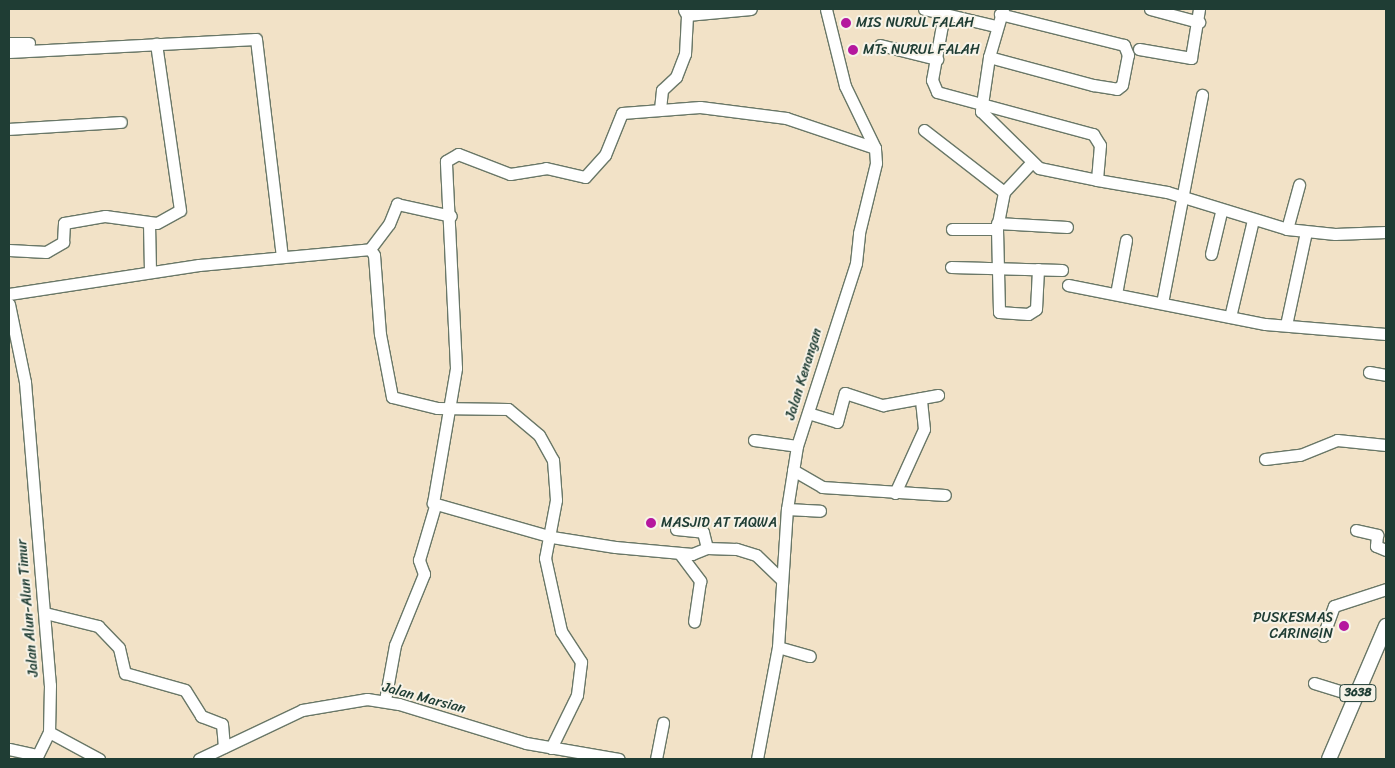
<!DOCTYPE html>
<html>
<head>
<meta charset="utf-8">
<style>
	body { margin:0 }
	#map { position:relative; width:1395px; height:768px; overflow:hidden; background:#f2e2c7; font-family:Sriracha,sans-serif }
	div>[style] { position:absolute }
	.roads { filter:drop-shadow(1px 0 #697767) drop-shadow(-1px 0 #697767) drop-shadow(0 1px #697767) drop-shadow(0 -1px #697767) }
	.minor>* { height:11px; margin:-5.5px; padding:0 5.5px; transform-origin:5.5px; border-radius:5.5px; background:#fff }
	.major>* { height:14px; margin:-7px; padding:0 7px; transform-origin:7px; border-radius:7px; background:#fff }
	.dots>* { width:14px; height:14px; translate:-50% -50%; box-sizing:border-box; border:2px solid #f7f3e8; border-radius:50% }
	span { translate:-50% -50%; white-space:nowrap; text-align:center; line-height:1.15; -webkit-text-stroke:4px #f7f3e8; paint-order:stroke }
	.shield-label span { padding:1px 4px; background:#f7f3e8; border:1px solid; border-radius:4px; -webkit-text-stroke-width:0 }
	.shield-label { font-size:12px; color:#1f3d34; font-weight:700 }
	.poi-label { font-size:14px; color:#1f3d34 }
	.left { translate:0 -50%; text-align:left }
	.right { translate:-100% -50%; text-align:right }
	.street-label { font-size:14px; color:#1f3d34 }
	.frame { position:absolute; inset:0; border:10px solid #1f3d34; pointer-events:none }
</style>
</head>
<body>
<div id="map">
	<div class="roads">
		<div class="minor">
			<div style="left:924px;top:9px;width:74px;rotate:13.3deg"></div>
			<div style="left:1003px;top:9px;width:50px;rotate:106.3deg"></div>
			<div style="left:989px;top:57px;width:55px;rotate:98.4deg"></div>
			<div style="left:981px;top:111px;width:81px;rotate:44.5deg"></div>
			<div style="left:1039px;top:168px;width:59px;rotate:11.7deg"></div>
			<div style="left:1150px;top:9px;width:51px;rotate:14.9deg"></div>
			<div style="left:684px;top:10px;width:6px;rotate:59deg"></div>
			<div style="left:687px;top:15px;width:64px;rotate:-5.4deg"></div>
			<div style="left:944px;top:14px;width:67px;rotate:100.3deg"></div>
			<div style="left:932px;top:80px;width:13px;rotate:67deg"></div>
			<div style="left:937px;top:92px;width:162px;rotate:15.1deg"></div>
			<div style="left:1093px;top:134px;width:13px;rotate:58deg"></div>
			<div style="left:1100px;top:145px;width:35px;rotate:95deg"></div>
			<div style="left:1097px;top:180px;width:71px;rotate:9.7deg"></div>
			<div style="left:1167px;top:192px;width:126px;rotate:17.1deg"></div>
			<div style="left:1287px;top:229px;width:48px;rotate:5.9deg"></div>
			<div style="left:1335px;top:234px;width:51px;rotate:-2.2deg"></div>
			<div style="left:9px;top:43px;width:20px"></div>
			<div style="left:880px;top:45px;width:59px;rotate:13.8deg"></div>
			<div style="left:1139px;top:49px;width:53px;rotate:9.8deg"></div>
			<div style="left:1191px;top:58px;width:50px;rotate:-80.7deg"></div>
			<div style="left:9px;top:52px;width:247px;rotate:-3deg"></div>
			<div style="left:256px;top:39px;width:219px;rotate:83.2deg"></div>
			<div style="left:989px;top:57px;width:108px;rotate:15.1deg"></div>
			<div style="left:1093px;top:85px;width:24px;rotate:9deg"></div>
			<div style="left:1117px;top:89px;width:6px;rotate:-39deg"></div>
			<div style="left:1122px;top:85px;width:31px;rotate:-79deg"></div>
			<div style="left:1128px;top:55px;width:11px;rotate:-112deg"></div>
			<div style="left:1124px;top:45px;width:128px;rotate:-166deg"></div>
			<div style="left:660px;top:109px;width:19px;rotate:-84deg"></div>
			<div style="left:662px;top:90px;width:19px;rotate:-43deg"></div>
			<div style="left:676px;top:77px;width:25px;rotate:-69deg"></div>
			<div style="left:685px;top:54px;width:39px;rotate:-87deg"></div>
			<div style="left:9px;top:129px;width:112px;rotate:-3.6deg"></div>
			<div style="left:924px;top:130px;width:101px;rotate:37.8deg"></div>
			<div style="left:1004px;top:192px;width:38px;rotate:101deg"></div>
			<div style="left:997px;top:229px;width:83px;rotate:88.6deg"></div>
			<div style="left:999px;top:312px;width:29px;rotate:4deg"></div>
			<div style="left:1028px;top:314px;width:9px;rotate:-32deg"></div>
			<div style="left:1036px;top:309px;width:40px;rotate:-87.1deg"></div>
			<div style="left:1004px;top:192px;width:40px;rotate:-47deg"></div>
			<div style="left:149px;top:223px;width:48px;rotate:88.8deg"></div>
			<div style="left:997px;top:223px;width:70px;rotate:3.3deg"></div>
			<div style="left:952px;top:229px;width:45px"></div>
			<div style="left:1287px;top:229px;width:46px;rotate:-74.7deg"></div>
			<div style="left:370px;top:249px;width:31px;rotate:-53deg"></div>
			<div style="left:389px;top:224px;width:22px;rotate:-68deg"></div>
			<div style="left:397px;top:204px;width:55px;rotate:12.5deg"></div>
			<div style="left:9px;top:250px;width:37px;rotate:3deg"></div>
			<div style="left:46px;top:252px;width:20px;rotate:-30deg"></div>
			<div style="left:63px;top:242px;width:19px;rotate:-87deg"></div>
			<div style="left:64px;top:223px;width:42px;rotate:-9.7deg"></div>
			<div style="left:105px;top:216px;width:52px;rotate:7.7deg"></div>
			<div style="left:157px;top:223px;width:26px;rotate:-29deg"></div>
			<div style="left:180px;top:210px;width:168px;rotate:-98.2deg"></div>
			<div style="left:1211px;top:254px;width:43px;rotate:-76.6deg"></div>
			<div style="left:951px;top:267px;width:111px;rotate:1.5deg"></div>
			<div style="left:1068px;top:285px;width:201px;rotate:11.2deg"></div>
			<div style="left:1265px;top:324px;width:121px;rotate:4.7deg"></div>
			<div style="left:9px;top:294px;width:192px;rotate:-8.7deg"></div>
			<div style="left:199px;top:265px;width:172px;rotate:-5.3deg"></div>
			<div style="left:370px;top:249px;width:7px;rotate:56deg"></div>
			<div style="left:374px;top:255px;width:79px;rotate:85.7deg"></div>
			<div style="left:380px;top:334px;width:64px;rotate:79.2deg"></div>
			<div style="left:392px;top:397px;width:46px;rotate:13.7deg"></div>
			<div style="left:437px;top:408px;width:71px;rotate:0.8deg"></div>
			<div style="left:508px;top:409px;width:40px;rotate:40deg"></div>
			<div style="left:539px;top:435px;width:29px;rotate:61deg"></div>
			<div style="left:553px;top:460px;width:40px;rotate:85.7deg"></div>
			<div style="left:556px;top:500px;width:59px;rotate:100.7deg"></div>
			<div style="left:545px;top:558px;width:75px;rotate:77.6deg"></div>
			<div style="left:561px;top:631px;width:37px;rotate:57deg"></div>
			<div style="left:581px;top:662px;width:33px;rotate:97deg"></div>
			<div style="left:577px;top:695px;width:59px;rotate:116.1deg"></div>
			<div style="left:1116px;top:294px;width:55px;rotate:-79.5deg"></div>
			<div style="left:1162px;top:303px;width:212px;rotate:-79.1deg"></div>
			<div style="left:9px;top:304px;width:80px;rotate:78.4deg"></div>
			<div style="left:25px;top:382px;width:304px;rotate:85.3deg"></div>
			<div style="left:50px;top:685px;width:47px;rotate:91.2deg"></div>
			<div style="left:49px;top:732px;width:30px;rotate:116deg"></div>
			<div style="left:1230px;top:317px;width:100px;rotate:-76.7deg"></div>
			<div style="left:1286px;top:325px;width:95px;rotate:-77.9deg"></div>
			<div style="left:1369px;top:372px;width:17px;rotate:10deg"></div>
			<div style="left:808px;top:413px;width:30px;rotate:17deg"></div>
			<div style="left:837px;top:422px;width:30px;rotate:-75deg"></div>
			<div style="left:845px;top:393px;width:40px;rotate:18deg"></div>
			<div style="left:883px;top:405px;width:56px;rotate:-10.3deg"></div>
			<div style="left:754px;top:440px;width:43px;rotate:7.9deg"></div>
			<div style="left:1265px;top:459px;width:35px;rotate:-7deg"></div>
			<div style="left:1300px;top:455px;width:40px;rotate:-22deg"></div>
			<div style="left:1337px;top:440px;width:49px;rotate:5.8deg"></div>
			<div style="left:793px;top:470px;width:34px;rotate:30deg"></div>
			<div style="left:822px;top:487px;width:123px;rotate:3.7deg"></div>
			<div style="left:895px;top:493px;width:70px;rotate:-65.6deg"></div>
			<div style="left:924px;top:429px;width:31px;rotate:-96deg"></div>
			<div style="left:787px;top:509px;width:33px;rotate:3deg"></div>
			<div style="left:676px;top:529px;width:27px;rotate:6deg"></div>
			<div style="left:703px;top:532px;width:16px;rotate:76deg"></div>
			<div style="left:1356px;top:530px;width:22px;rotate:13deg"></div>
			<div style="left:1377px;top:535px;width:11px;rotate:95deg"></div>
			<div style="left:1376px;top:546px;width:11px;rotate:22deg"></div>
			<div style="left:680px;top:554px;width:34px;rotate:53deg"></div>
			<div style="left:700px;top:581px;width:41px;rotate:98.3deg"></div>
			<div style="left:782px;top:580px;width:36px;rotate:-136deg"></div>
			<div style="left:756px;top:555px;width:21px;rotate:-163deg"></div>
			<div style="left:736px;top:549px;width:29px;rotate:-178deg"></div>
			<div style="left:707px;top:548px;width:16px;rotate:158deg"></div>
			<div style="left:692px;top:554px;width:77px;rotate:-174.8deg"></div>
			<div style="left:615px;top:547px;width:64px;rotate:-171deg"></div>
			<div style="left:552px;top:537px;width:124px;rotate:-164.1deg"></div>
			<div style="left:433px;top:503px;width:137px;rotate:-80.3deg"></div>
			<div style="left:456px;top:368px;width:207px;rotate:-92.8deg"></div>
			<div style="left:446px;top:161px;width:14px;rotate:-30deg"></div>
			<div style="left:458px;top:154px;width:56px;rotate:21deg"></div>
			<div style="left:510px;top:174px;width:36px;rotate:-9deg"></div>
			<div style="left:546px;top:168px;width:40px;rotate:13deg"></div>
			<div style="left:585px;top:177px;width:30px;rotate:-48deg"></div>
			<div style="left:605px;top:155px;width:45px;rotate:-68deg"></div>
			<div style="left:622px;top:113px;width:78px;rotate:-4.4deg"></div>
			<div style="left:700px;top:107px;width:87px;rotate:7.3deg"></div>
			<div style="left:786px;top:118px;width:94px;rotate:18.6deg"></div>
			<div style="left:45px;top:613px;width:55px;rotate:13.8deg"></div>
			<div style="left:98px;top:626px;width:30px;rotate:46deg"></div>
			<div style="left:119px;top:648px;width:26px;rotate:77deg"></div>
			<div style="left:125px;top:673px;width:62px;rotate:15.8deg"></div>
			<div style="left:185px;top:690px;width:31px;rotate:58deg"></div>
			<div style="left:201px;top:716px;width:22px;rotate:21deg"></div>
			<div style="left:222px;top:724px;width:23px;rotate:85deg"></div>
			<div style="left:1323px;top:636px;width:32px;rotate:-70deg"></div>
			<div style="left:1334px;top:606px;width:55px;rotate:-18.1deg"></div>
			<div style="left:778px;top:647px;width:33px;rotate:16deg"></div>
			<div style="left:1314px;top:683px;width:44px;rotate:17.2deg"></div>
			<div style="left:385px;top:700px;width:56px;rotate:-79.7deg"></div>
			<div style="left:395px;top:645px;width:77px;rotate:-67.8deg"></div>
			<div style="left:424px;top:574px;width:15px;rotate:-110deg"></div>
			<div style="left:419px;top:560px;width:56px;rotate:-73.5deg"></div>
			<div style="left:49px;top:732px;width:57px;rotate:28.4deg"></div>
			<div style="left:9px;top:749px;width:29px;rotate:12deg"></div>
			<div style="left:199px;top:759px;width:114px;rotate:-25.4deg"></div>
			<div style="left:302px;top:710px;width:66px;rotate:-9.6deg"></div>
			<div style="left:367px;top:699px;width:32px;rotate:9deg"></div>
			<div style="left:399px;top:704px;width:133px;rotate:17.1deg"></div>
			<div style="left:526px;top:743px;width:94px;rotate:9.8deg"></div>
			<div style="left:656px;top:759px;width:37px;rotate:-79deg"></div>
			<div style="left:757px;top:759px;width:114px;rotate:-79.4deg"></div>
			<div style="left:778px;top:647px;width:138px;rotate:-86.3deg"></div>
			<div style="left:787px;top:509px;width:64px;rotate:-81deg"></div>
			<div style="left:797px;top:446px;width:192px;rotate:-72.1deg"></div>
			<div style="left:856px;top:263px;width:30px;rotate:-84deg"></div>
			<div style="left:859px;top:233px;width:72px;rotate:-76.3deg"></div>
			<div style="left:876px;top:163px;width:15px;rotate:-94deg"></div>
			<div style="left:875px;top:148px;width:69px;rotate:-115.8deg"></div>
			<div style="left:845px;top:86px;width:79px;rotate:-103.9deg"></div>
		</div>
		<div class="major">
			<div style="left:1329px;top:759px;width:145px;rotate:-66.8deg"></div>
		</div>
	</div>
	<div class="dots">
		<div style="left:846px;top:23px;background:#b5179e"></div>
		<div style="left:853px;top:50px;background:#b5179e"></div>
		<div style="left:651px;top:523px;background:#b5179e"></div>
		<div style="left:1344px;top:626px;background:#b5179e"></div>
	</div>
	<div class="shield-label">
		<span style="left:1358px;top:693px">3638</span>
	</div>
	<div class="poi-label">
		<span class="left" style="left:856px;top:23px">MIS NURUL FALAH</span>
		<span class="left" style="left:863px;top:50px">MTs NURUL FALAH</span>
		<span class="left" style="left:661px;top:523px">MASJID AT TAQWA</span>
		<span class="right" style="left:1333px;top:626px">PUSKESMAS<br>CARINGIN</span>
	</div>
	<div class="street-label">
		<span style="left:804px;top:374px;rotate:-73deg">Jalan Kenangan</span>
		<span style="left:28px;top:608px;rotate:-95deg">Jalan Alun-Alun Timur</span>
		<span style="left:424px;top:698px;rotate:15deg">Jalan Marsian</span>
	</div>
	<div class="frame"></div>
</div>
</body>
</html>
